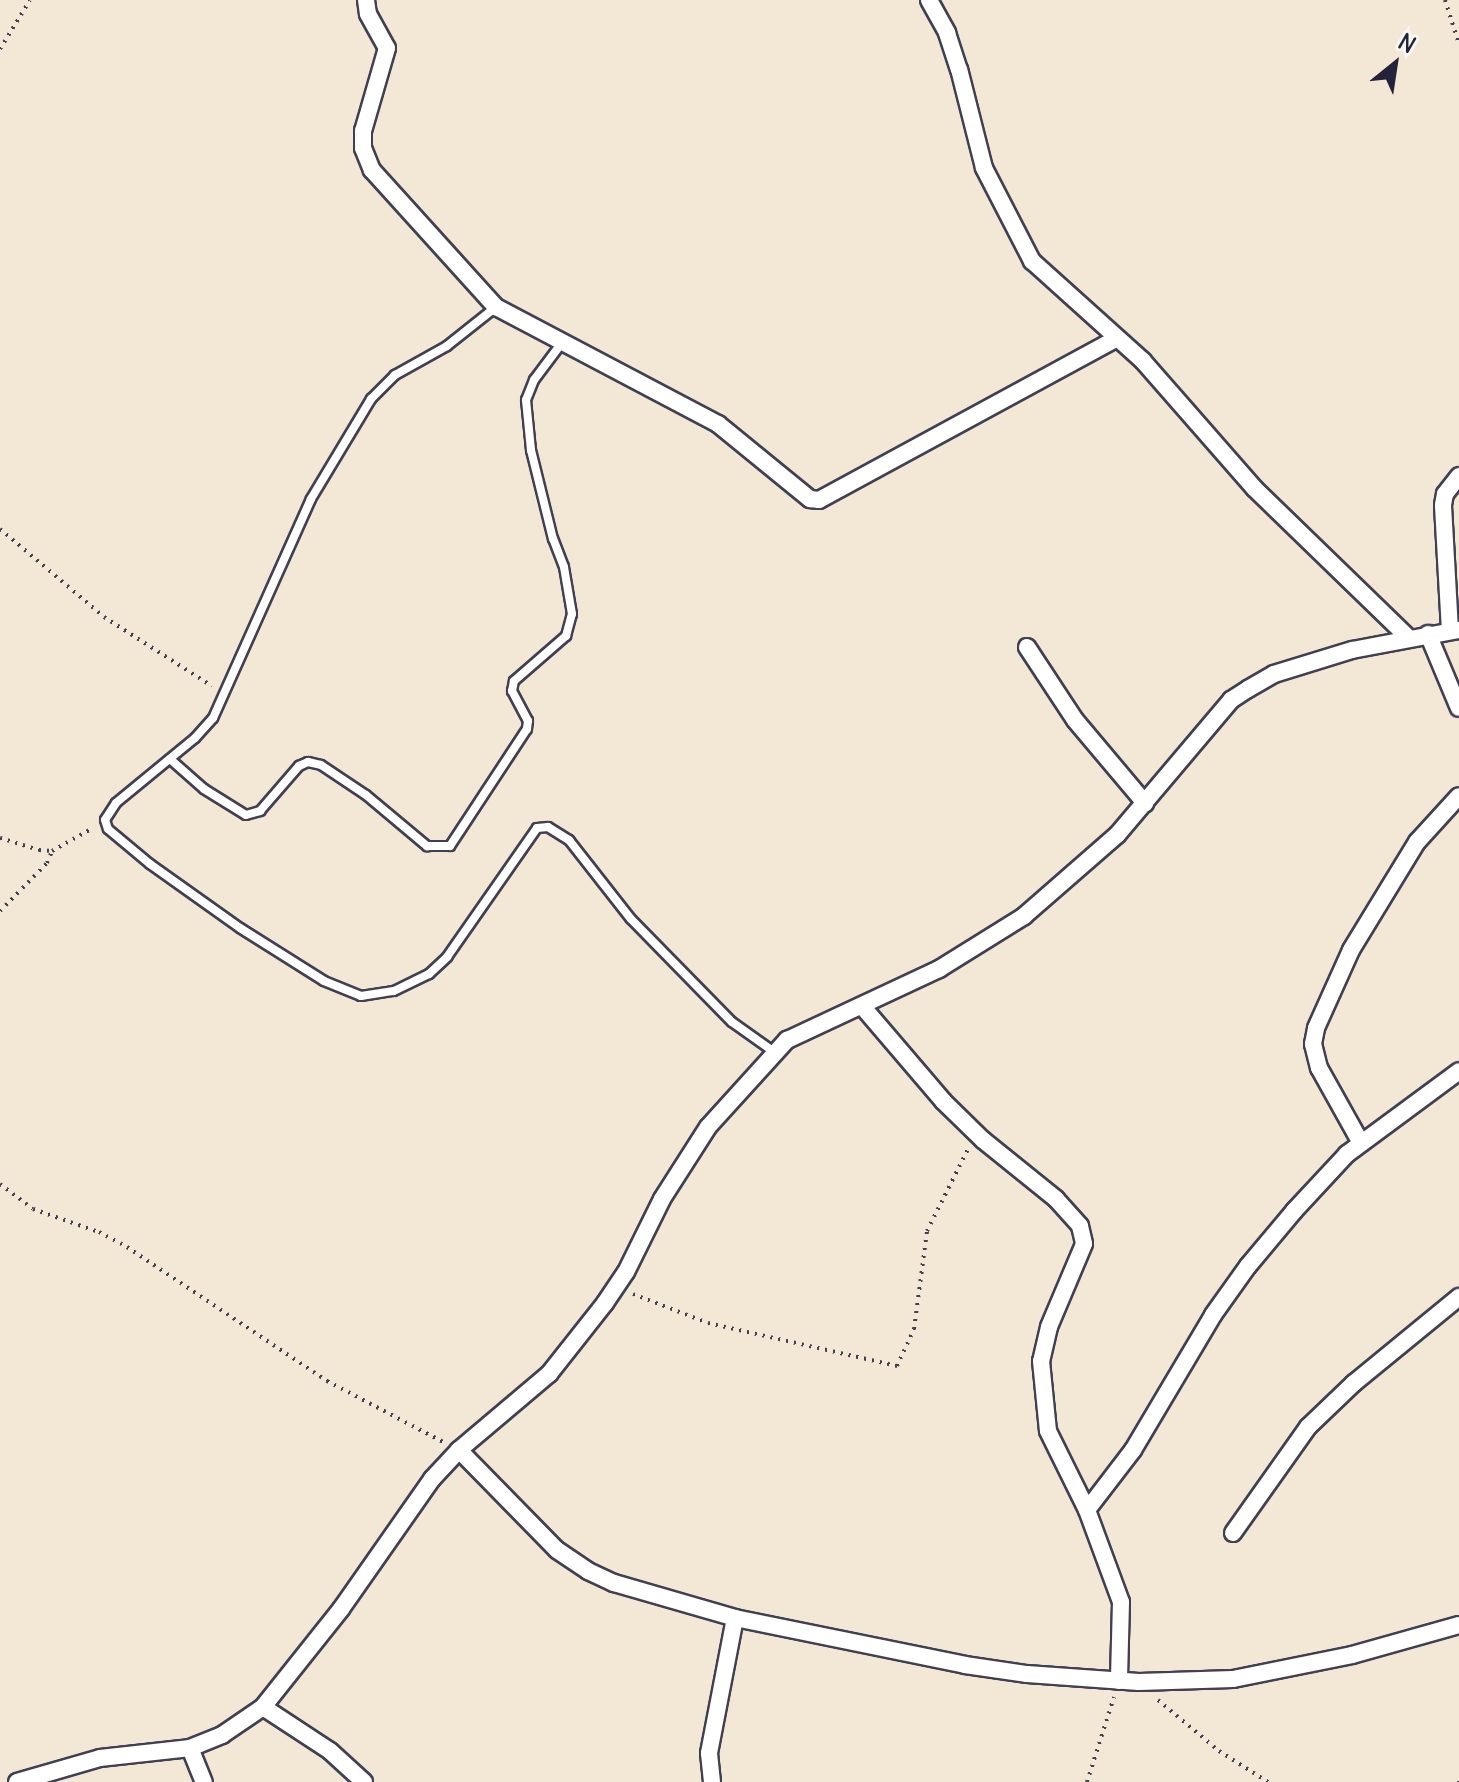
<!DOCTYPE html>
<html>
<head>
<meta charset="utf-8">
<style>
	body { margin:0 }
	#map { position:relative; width:1459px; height:1782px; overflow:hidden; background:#f3e8d6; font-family:Delius,sans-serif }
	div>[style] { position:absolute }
	.path>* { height:4px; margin-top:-2px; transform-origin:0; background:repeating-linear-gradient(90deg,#414052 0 2px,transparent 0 8px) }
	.roads { filter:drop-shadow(2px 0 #414052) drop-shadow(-2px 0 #414052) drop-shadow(0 2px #414052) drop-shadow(0 -2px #414052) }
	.lane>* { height:8px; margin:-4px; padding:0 4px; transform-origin:4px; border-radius:4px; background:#fff }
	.street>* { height:16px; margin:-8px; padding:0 8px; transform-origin:8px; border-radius:8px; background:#fff }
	span { translate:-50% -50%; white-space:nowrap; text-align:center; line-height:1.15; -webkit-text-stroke:6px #f6f6f2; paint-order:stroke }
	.north { position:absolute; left:1355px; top:24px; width:80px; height:80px; -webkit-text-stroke:6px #f6f6f2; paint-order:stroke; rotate:30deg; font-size:22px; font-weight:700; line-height:32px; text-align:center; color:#22223b }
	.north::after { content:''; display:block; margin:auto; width:28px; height:36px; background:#22223b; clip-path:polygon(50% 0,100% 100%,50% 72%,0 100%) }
</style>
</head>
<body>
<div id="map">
	<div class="path">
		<div style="left:1445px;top:0;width:46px;rotate:72.3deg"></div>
		<div style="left:0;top:49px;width:57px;rotate:-58.5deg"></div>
		<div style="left:0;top:529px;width:136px;rotate:40.2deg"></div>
		<div style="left:104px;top:617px;width:128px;rotate:32.6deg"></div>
		<div style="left:0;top:838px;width:41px;rotate:17.1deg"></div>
		<div style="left:39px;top:850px;width:13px;rotate:4deg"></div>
		<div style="left:52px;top:851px;width:47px;rotate:-29.3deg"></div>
		<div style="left:0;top:911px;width:67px;rotate:-45.6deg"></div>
		<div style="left:47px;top:863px;width:13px;rotate:-67deg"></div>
		<div style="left:0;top:1184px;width:41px;rotate:37.1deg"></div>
		<div style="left:33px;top:1209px;width:70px;rotate:19.2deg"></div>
		<div style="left:99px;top:1232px;width:32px;rotate:28deg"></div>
		<div style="left:127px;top:1247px;width:241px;rotate:33.8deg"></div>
		<div style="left:327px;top:1381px;width:131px;rotate:27.7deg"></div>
		<div style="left:633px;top:1294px;width:80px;rotate:21.1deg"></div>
		<div style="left:708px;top:1323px;width:194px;rotate:12.8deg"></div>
		<div style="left:897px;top:1366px;width:41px;rotate:-65.3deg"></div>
		<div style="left:914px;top:1329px;width:99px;rotate:-82.4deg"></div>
		<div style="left:927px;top:1231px;width:92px;rotate:-63.4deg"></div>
		<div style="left:1158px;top:1700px;width:80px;rotate:39.9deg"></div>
		<div style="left:1219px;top:1751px;width:58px;rotate:32.3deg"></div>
		<div style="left:1087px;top:1782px;width:89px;rotate:-72.4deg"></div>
		<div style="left:1459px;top:1782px;width:1px;rotate:-90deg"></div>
	</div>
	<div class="roads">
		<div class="lane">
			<div style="left:496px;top:307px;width:63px;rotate:141.5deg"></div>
			<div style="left:447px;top:346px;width:60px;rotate:150.9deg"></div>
			<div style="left:395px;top:375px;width:34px;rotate:135deg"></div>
			<div style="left:371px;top:399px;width:117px;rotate:121deg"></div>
			<div style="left:311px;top:499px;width:240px;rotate:114.1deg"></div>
			<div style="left:213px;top:718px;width:27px;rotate:132deg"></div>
			<div style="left:195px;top:738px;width:102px;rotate:140.6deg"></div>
			<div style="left:116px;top:803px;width:20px;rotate:123deg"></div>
			<div style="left:105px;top:820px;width:9px;rotate:72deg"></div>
			<div style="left:108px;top:829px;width:55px;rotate:39.8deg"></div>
			<div style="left:150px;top:864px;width:110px;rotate:35.4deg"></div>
			<div style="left:240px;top:928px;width:99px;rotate:32.2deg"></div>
			<div style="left:324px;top:981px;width:40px;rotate:22deg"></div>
			<div style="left:361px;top:996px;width:33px;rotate:-9deg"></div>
			<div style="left:394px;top:991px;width:39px;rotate:-26deg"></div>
			<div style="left:429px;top:974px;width:25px;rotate:-43deg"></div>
			<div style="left:447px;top:957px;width:157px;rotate:-55.1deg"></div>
			<div style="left:537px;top:828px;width:11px;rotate:-5deg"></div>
			<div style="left:548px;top:827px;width:25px;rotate:32deg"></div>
			<div style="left:569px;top:840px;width:100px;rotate:51.9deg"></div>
			<div style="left:631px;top:919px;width:144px;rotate:45.6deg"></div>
			<div style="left:732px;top:1022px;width:50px;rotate:35.3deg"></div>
			<div style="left:170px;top:759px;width:45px;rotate:41.4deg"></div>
			<div style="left:204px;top:789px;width:49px;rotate:31.8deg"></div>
			<div style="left:246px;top:815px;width:15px;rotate:-16deg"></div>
			<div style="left:260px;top:811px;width:60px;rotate:-49.1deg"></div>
			<div style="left:299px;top:766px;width:10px;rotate:-24deg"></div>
			<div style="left:308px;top:762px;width:13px;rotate:13deg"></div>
			<div style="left:321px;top:765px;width:54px;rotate:33.7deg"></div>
			<div style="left:366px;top:795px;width:80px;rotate:39.9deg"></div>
			<div style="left:427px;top:846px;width:23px"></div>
			<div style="left:450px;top:846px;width:140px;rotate:-56.7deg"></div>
			<div style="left:527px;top:729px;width:8px;rotate:-83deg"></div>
			<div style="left:528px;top:721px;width:34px;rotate:-118deg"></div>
			<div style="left:512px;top:691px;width:10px;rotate:-79deg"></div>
			<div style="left:514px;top:681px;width:69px;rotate:-40.9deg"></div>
			<div style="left:566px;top:636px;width:23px;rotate:-75deg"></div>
			<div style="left:572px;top:614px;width:48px;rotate:-99.7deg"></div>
			<div style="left:564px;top:567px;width:30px;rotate:-111deg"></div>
			<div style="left:553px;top:539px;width:92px;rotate:-103.9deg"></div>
			<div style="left:531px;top:450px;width:50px;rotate:-95.7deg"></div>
			<div style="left:526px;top:400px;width:22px;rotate:-68deg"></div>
			<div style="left:534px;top:380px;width:45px;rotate:-53.1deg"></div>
		</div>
		<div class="street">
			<div style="left:366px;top:0;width:14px;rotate:82deg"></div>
			<div style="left:368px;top:14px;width:39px;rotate:61deg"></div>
			<div style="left:387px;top:48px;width:86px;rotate:106.1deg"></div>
			<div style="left:363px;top:131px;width:17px;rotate:90deg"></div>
			<div style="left:363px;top:148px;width:24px;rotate:68deg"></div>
			<div style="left:372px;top:170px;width:185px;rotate:47.9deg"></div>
			<div style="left:496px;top:307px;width:251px;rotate:27.8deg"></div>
			<div style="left:718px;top:424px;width:119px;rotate:39.2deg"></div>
			<div style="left:810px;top:499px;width:9px;rotate:6deg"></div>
			<div style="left:819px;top:500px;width:337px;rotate:-28.5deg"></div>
			<div style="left:929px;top:0;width:38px;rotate:61deg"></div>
			<div style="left:947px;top:33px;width:38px;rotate:72deg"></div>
			<div style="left:959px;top:69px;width:102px;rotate:75.8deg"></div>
			<div style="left:984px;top:168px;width:105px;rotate:62.7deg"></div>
			<div style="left:1032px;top:261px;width:149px;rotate:42deg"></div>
			<div style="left:1143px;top:361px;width:169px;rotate:48.8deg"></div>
			<div style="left:1254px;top:488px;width:214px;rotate:44.1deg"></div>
			<div style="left:1450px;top:631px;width:126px;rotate:-93.2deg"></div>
			<div style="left:1443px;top:505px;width:11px;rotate:-80deg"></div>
			<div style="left:1445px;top:494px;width:23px;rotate:-52deg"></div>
			<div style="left:1428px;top:634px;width:80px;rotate:67.3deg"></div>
			<div style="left:1027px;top:647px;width:87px;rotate:56.7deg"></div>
			<div style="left:1075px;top:720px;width:109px;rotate:49.9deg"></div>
			<div style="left:862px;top:1006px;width:125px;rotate:49.5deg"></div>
			<div style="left:943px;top:1101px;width:56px;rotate:44.3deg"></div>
			<div style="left:983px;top:1140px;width:94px;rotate:38.9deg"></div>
			<div style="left:1056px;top:1199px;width:36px;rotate:48deg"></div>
			<div style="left:1080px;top:1226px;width:18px;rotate:77deg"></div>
			<div style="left:1084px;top:1244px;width:90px;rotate:112.9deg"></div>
			<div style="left:1049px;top:1327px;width:35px;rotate:103deg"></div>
			<div style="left:1041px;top:1361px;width:70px;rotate:84.3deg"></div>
			<div style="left:1048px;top:1431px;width:88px;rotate:63.7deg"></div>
			<div style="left:1087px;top:1510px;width:98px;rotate:69.7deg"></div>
			<div style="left:1121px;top:1602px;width:79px;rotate:91.5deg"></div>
			<div style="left:1361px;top:1143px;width:86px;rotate:-119.2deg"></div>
			<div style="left:1319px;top:1068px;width:25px;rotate:-104deg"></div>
			<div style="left:1313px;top:1044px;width:16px;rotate:-79deg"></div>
			<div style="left:1316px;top:1028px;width:85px;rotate:-65.8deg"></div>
			<div style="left:1351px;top:950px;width:127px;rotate:-58.6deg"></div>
			<div style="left:1417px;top:842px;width:62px;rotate:-47.6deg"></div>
			<div style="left:459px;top:1450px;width:140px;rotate:45.6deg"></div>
			<div style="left:557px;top:1550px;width:37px;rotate:34deg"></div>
			<div style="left:588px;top:1571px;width:29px;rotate:25deg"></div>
			<div style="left:614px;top:1583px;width:126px;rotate:16.1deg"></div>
			<div style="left:735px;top:1618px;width:235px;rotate:11.5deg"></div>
			<div style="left:965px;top:1665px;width:63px;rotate:8.3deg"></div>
			<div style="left:1027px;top:1674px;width:112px;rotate:4.1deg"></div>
			<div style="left:1139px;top:1682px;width:94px;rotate:-1.8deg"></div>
			<div style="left:1233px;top:1679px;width:121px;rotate:-11.4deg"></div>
			<div style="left:1352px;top:1655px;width:111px;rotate:-15.7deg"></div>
			<div style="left:1087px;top:1510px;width:76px;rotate:-52.5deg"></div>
			<div style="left:1133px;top:1450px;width:157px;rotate:-59.3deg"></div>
			<div style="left:1213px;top:1315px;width:60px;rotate:-54.5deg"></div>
			<div style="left:1248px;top:1266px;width:72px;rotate:-50.1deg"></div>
			<div style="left:1294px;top:1211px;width:78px;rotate:-47.1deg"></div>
			<div style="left:1347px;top:1154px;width:139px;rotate:-36.5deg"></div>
			<div style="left:1233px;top:1533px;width:130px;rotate:-54.7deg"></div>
			<div style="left:1308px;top:1427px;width:64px;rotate:-43.7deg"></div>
			<div style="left:1354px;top:1383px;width:136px;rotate:-39.3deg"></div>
			<div style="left:263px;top:1707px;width:80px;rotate:33.3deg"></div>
			<div style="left:330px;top:1751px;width:46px;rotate:42.4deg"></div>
			<div style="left:190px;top:1748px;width:37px;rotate:68deg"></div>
			<div style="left:17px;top:1782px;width:86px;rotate:-16.1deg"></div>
			<div style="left:100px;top:1758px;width:91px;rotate:-6.3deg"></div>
			<div style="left:190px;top:1748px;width:35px;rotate:-22deg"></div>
			<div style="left:222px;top:1735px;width:50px;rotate:-34.3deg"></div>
			<div style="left:263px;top:1707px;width:125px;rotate:-51.5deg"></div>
			<div style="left:341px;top:1609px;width:159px;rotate:-55deg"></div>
			<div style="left:432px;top:1479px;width:40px;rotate:-47deg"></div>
			<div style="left:459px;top:1450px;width:118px;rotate:-40.2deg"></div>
			<div style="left:549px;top:1374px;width:90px;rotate:-51.7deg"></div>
			<div style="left:605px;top:1303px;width:37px;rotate:-56deg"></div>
			<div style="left:626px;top:1272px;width:81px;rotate:-63.7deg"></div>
			<div style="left:662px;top:1199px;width:85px;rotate:-57.4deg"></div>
			<div style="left:708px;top:1127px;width:118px;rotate:-47.8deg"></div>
			<div style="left:787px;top:1040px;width:168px;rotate:-25deg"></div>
			<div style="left:939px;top:969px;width:100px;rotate:-31.9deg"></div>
			<div style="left:1024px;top:916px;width:123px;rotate:-41.1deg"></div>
			<div style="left:1117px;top:835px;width:177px;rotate:-49.8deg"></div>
			<div style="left:1231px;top:700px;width:20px;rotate:-33deg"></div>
			<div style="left:1248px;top:689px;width:30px;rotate:-30deg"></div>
			<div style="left:1274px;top:674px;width:82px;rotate:-17.1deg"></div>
			<div style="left:1352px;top:650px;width:109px;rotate:-10.6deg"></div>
			<div style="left:712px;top:1782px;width:29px;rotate:-96deg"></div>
			<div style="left:709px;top:1753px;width:137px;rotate:-79.1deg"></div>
		</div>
	</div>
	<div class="north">N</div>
</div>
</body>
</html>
